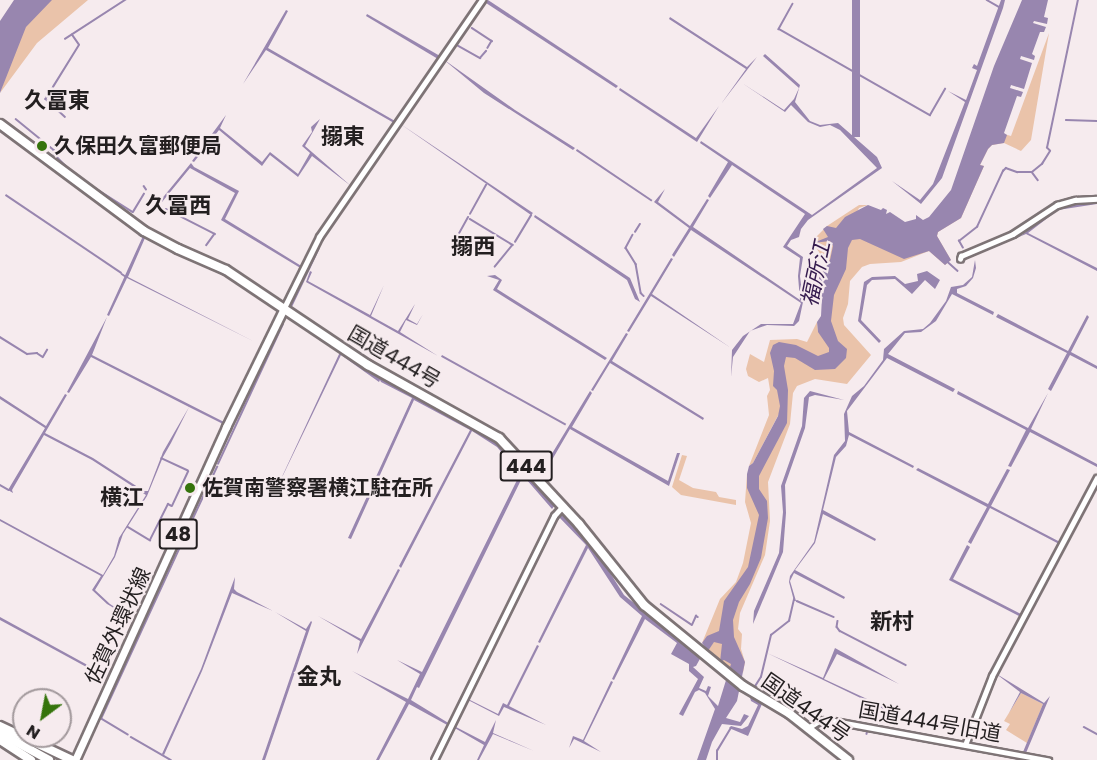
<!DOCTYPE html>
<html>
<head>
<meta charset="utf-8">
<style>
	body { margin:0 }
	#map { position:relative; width:1097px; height:760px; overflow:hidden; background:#f6ebee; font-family:Poppins,"Noto Sans JP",sans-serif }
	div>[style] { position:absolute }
	.green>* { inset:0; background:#eac3aa }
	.water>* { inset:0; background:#9886af; transform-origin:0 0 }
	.stream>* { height:1.5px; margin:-0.75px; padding:0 0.75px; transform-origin:0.75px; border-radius:0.75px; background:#9886af }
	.roads { filter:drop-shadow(2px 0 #7e7476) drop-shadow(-2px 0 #7e7476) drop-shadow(0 2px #7e7476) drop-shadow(0 -2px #7e7476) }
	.tertiary>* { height:4.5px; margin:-2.25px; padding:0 2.25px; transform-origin:2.25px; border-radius:2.25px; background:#fff }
	.primary>* { height:7px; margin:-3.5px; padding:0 3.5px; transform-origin:3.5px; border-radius:3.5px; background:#fff }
	.trunk>* { height:8px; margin:-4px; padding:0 4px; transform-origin:4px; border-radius:4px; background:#fff }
	.motorway>* { height:8px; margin:-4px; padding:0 4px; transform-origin:4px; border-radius:4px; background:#fff }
	.dots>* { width:16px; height:16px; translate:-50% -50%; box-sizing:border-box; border:3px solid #f6ebee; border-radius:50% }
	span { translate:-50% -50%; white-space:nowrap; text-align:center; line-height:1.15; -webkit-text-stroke:4.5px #f6ebee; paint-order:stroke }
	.shield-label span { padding:2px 4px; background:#f6ebee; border:2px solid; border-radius:4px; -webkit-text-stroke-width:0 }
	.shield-label { font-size:20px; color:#231f20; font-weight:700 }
	.poi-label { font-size:21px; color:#231f20; font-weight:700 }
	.left { translate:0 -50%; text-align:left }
	.street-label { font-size:21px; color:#231f20 }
	.neighbourhood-label { font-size:22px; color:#231f20; font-weight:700 }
	.water-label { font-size:22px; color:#351b4e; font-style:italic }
	.north { position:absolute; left:12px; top:688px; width:60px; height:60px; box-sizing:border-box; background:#f6ebee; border:2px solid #a2999c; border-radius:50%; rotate:212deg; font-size:16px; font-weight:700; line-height:24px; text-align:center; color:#231f20 }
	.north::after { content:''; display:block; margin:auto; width:21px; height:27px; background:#35740c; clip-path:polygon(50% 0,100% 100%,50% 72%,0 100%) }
</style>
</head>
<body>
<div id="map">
	<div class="green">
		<div style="clip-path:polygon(47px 0,88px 0,37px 43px,0 93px,23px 27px)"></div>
		<div style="clip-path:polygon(1049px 33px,1031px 140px,1021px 151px,1004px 143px,992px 145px,988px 149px,980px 165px,984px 166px,961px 218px,938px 232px,937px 236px,951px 260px,945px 265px,929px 251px,901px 262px,870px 264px,862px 267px,850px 281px,848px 304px,843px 318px,844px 325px,871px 355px,847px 384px,815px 379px,797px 386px,793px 393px,790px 424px,768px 482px,770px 521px,765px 555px,740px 613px,738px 629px,742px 634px,741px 649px,745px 662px,743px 673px,731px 630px,734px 605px,748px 583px,766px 518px,755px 478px,784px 422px,780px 364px,787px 354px,833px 367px,826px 319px,850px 230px,930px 235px,990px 137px,1004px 134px,1011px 136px)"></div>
		<div style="clip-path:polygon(859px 205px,868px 205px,859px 208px,819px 294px,819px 278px,826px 263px,813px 243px,815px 238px,827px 226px)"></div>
		<div style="clip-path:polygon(817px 322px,818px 332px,824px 332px,834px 350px,827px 361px,778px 345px,782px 408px,753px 463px,749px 466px,769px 415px,767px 396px,770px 390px,768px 378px,759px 382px,748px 376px,746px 369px,750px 354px,764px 362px,770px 340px,797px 339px,807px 342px)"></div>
		<div style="clip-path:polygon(682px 455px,687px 456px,679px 480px,693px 488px,716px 492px,719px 497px,736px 500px,736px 505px,681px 495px,672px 487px)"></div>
		<div style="clip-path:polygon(747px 474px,761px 513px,751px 565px,721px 631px,702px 643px,720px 599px,736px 582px,743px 563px,751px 523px,745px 502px)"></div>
		<div style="clip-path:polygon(722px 636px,736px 659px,726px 686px,730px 670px,708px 651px,714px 641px)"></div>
		<div style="clip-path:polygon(1021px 693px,1043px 704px,1027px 743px,1006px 730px,1010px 724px,1004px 721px)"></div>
	</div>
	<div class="water">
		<div style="clip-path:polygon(14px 0,52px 0,26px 27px,0 93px,0 21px)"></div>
		<div style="clip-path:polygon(488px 0,618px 86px,616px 88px,483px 1px)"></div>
		<div style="left:852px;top:0;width:8px;height:137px"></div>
		<div style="clip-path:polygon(1001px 0,1005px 0,1003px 8px,942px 178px,921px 204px,892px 181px,920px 200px,933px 184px,965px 102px,948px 91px,966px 100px,977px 70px,972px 68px,974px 64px,977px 66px)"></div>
		<div style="clip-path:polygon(1022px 0,1048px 0,1044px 17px,1048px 18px,1047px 24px,1034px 21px,1033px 23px,1046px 27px,1044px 32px,1040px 32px,1032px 54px,1035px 56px,1034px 60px,1021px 56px,1020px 59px,1032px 63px,1024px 89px,1011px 85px,1010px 88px,1023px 92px,1021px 97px,1017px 96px,1004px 133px,1007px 135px,1004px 143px,992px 145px,988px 149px,980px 165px,984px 166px,961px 218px,938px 232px,937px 236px,951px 260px,945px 265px,929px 251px,904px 259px,860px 239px,852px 240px,848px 248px,846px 269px,834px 295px,831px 321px,838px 341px,847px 349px,846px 358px,835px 369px,815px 370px,795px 358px,786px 357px,784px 366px,788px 390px,787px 423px,759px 476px,759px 489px,767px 501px,768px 518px,761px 558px,750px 584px,739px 602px,733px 620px,734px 637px,745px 662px,737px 701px,726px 718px,740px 722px,744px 714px,749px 716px,741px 726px,722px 724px,712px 742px,706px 760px,697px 760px,715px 709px,705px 693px,699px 690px,695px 692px,683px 716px,679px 714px,698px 679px,689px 671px,689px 664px,671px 654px,677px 643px,645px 619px,614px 680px,612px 679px,642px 616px,620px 597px,588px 548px,540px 643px,538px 642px,586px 545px,557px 515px,561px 512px,565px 514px,592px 544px,624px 595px,701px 657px,696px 666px,693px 667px,704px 677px,699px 688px,706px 691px,708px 686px,711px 687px,708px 696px,718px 706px,731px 664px,724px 660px,720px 662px,722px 644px,714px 642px,708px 651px,702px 643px,707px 636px,719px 631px,724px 601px,748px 567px,759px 515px,747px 488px,747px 474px,749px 466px,753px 463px,778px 416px,780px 406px,777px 390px,773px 386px,774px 371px,770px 353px,773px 345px,779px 342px,796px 345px,818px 356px,829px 352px,829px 348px,818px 332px,817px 322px,821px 316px,822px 297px,819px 294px,819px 278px,830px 260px,833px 246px,830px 241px,813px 243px,828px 237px,823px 229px,827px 226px,836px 228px,845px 217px,868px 205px,881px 210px,883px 208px,887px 210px,886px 214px,890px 212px,905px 222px,916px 219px,916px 215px,923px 220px,929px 217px,951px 190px,994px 66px)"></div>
		<div style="clip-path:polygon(286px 10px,288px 11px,268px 48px,395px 121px,394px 123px,266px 50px,243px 84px)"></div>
		<div style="clip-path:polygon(367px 14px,440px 56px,438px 59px,366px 16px)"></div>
		<div style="clip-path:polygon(670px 17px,747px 67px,757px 57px,721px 104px,746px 69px,669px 19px)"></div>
		<div style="clip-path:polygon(765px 54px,800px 85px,795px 102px,810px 121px,820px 125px,838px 123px,877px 157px,882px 168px,808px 220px,801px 229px,799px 237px,791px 240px,787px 246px,803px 257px,800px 276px,803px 302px,799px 321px,794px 326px,767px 325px,750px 331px,733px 357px,731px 377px,732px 350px,743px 336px,761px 324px,793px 324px,801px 303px,691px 230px,674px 257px,672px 255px,689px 228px,654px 202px,665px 189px,658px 202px,690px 226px,707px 199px,709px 200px,693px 227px,800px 300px,798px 276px,800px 258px,783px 247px,805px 214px,732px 165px,710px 198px,708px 196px,728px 162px,700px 143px,701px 141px,812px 215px,877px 168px,840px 130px,830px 125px,820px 127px,808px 122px,791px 105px,785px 112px,742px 83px,784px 110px,794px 99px,799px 88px,763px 56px)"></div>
		<div style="clip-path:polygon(443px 59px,515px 110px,575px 148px,573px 150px,484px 93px)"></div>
		<div style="clip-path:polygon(620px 88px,696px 138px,719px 106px,697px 142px,619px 90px)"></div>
		<div style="clip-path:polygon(226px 115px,220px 128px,262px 162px,270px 152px,298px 174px,310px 153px,302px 146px,312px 132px,311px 127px,320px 119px,305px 146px,351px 186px,312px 156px,298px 177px,270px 155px,262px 166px,219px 130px,194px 162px,192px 161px)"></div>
		<div style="clip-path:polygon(399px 123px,533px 213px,531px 215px)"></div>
		<div style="left:577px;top:149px;width:91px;height:2px;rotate:34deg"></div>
		<div style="clip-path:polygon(191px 163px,194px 167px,239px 191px,225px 219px,303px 267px,302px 269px,221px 220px,235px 193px,190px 168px,162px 202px,160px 201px)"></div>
		<div style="left:6px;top:194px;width:140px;height:2px;rotate:34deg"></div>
		<div style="clip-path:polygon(1091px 202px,1097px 204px,1058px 210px,1028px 233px,1097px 268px,1097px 271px,1026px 234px,976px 255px,1022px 235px,1058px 208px)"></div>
		<div style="clip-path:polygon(535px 215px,630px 278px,640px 302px,635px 299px,627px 280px,534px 217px)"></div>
		<div style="clip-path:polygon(143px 236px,145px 238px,128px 277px,255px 342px,127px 278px,109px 316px,107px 315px)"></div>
		<div style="clip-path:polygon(671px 258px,673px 259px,652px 294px,731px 348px,651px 296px,629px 332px,627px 331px)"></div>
		<div style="clip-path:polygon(975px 260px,976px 268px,973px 278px,966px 286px,957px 289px,957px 293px,994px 312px,993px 315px,952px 294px,936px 321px,921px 332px,905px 333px,888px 354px,955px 389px,953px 392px,887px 358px,847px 411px,849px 432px,914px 466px,913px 468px,849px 435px,846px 446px,836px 457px,823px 510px,876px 539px,875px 541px,823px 514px,815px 543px,795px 570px,845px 597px,844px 599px,794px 573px,790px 581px,796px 601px,794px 601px,789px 582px,790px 576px,814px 542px,834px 455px,845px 441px,844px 414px,852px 396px,864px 386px,883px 360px,884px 349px,904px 331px,923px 329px,930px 323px,946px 301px,951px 287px,963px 285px,972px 277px)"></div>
		<div style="clip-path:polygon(310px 271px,312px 272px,308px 281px,370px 315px,384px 285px,371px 316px,398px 331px,415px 304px,408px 319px,417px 324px,423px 314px,417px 325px,406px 320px,400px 332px,438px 356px,306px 282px)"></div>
		<div style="clip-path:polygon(927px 271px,940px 280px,935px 289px,925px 280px,912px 294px,895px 279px,872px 280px,867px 285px,861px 320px,881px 341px,879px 343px,858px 321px,864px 282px,872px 277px,895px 276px,905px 284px,918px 281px,917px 274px)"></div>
		<div style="clip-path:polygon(495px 275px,502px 280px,497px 289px,607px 358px,605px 360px,493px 290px,499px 280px,487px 276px)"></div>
		<div style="clip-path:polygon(998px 314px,1068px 351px,1087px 315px,1089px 317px,1071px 352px,1097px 366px,1097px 369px,1070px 355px,1051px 391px,1048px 389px,1067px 353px,996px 317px)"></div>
		<div style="clip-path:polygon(107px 317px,92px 355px,224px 422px,223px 424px,189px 407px,171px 443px,163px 457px,147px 496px,123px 534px,115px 557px,95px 590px,110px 604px,136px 621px,107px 604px,92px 590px,101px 576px,0 521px,0 519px,103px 575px,114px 556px,119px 538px,146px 495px,92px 460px,44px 435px,12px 490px,13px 493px,8px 490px,45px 428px,0 399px,0 396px,46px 426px,65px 394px,67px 395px,45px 433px,93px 458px,144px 491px,148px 491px,163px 452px,189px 407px,91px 357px,69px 393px,67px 392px)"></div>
		<div style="clip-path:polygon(282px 317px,84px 753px,82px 753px,214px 461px)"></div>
		<div style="clip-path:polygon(626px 333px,628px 334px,612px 361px,704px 418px,703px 420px,610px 363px,593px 391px,591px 390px)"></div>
		<div style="clip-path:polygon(340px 352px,381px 378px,384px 377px,496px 441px,555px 505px,552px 509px,526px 479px,521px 480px,419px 688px,417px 687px,411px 700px,450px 724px,449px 726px,409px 704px,379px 760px,376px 760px,406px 702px,352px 671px,408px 699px,420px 674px,397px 660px,422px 672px,520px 474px,497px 447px,472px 431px,401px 568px,399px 566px,470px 430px,414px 400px,351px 539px,348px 538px,412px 398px,381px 382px,380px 380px,379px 382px,341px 355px,273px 496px)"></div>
		<div style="left:442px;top:355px;width:142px;height:2px;rotate:29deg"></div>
		<div style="clip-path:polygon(590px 391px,592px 393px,572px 427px,668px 481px,677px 453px,680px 453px,669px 486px,570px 429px,542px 477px,539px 475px)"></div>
		<div style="clip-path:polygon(810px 391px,844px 400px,815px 395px,809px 397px,805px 428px,785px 485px,786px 513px,783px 552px,753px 624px,754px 611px,779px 553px,783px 512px,781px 486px,802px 426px,804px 398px)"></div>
		<div style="clip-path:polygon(958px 391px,1028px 428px,1048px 393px,1031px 429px,1097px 464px,1097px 467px,1030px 432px,1011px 467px,1008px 466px,1026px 430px,957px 394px)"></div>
		<div style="clip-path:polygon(918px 468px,988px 504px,1007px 469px,1010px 470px,991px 506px,1062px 543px,1061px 545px,990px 508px,971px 544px,968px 542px,987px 507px,916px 470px)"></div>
		<div style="clip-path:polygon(967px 545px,970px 547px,953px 579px,1023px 615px,1007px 644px,1019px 616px,949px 580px)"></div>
		<div style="clip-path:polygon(398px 569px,400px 570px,357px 654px,360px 641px,318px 616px,361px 639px)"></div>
		<div style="clip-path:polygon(235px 577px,234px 589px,237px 592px,273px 611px,232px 593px,202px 671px,164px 755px,162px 754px,201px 669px)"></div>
		<div style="clip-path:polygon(275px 612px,306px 629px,311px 621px,312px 622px,265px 760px,262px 760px,306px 631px)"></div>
		<div style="clip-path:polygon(0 617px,104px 674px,103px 676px,0 620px)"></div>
		<div style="clip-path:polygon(537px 645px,539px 646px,509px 706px,546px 725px,504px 707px,499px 716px,468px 700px,460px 712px,470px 692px,468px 699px,498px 714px,503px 703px,507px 705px)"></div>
		<div style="clip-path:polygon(835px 648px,899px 684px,837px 654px,824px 679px,895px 712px,894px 714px,767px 653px,823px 678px)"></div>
		<div style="clip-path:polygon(995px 673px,1044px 703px,1050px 696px,1026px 753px,1023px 752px,1043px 704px,1021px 693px,1009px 713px,1020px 692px)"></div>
		<div style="clip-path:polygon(611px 681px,613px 682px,584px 741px,601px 752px,574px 739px,569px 748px,573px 736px,583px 740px)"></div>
		<div style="clip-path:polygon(749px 694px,779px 711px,796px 723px,808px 733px,762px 704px,748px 736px,729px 728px,731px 726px,742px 729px,748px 726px,758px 705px,751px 701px)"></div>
		<div style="clip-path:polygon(460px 715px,454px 726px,485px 742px,496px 720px,493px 733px,534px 751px,493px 734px,479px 760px,477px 760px,484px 745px,453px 727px)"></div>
	</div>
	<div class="stream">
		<div style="left:987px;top:0;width:14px;rotate:30deg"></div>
		<div style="left:793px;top:4px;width:29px;rotate:119deg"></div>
		<div style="left:779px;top:29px;width:174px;rotate:29.7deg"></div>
		<div style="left:930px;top:115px;width:30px;rotate:-60deg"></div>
		<div style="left:472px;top:28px;width:24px;rotate:33deg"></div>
		<div style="left:492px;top:41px;width:8px;rotate:120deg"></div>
		<div style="left:65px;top:39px;width:72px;rotate:-33deg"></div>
		<div style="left:455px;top:44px;width:29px;rotate:29deg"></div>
		<div style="left:480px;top:58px;width:9px;rotate:-49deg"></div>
		<div style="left:444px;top:60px;width:15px;rotate:-58deg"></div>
		<div style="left:53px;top:87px;width:49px;rotate:-58.2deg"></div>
		<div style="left:79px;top:45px;width:12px;rotate:-125deg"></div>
		<div style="left:52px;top:89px;width:12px;rotate:121deg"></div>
		<div style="left:46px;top:99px;width:26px;rotate:43deg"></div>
		<div style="left:16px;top:119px;width:49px;rotate:39.2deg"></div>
		<div style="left:54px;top:150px;width:5px;rotate:79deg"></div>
		<div style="left:55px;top:155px;width:30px;rotate:45deg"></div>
		<div style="left:76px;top:176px;width:67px;rotate:32.3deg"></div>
		<div style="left:133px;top:212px;width:21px;rotate:-59deg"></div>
		<div style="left:1066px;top:120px;width:31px;rotate:2deg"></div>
		<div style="left:1032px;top:172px;width:10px;rotate:53deg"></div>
		<div style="left:144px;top:186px;width:4px;rotate:56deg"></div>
		<div style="left:166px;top:209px;width:55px;rotate:27deg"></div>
		<div style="left:215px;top:234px;width:14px;rotate:126deg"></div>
		<div style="left:470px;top:214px;width:33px;rotate:-61deg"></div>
		<div style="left:470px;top:219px;width:50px;rotate:31.2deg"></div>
		<div style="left:513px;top:245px;width:28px;rotate:129deg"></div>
		<div style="left:635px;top:232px;width:9px;rotate:-58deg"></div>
		<div style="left:140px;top:235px;width:4px;rotate:34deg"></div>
		<div style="left:633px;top:235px;width:15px;rotate:118deg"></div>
		<div style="left:626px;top:248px;width:19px;rotate:58deg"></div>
		<div style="left:636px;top:264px;width:29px;rotate:80deg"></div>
		<div style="left:641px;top:293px;width:4px;rotate:45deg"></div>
		<div style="left:515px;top:242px;width:31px;rotate:-59deg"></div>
		<div style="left:451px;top:248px;width:35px;rotate:-61deg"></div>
		<div style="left:963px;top:248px;width:8px;rotate:-120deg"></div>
		<div style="left:959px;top:241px;width:23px;rotate:-38deg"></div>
		<div style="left:977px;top:227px;width:62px;rotate:-65.1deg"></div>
		<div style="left:1003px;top:171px;width:4px;rotate:-45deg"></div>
		<div style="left:1006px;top:168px;width:12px;rotate:20deg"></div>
		<div style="left:1017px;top:172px;width:15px"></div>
		<div style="left:1032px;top:172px;width:13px;rotate:-39deg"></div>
		<div style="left:1042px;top:164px;width:15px;rotate:-58deg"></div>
		<div style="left:1050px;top:151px;width:4px;rotate:-135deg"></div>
		<div style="left:1047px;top:148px;width:151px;rotate:-78.2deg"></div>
		<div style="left:948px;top:262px;width:13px;rotate:42deg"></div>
		<div style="left:122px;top:274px;width:4px;rotate:34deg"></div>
		<div style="left:291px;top:307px;width:65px;rotate:-64.6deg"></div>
		<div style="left:0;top:337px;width:32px;rotate:32deg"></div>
		<div style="left:27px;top:354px;width:10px;rotate:-6deg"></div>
		<div style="left:37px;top:353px;width:7px;rotate:34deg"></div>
		<div style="left:43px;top:357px;width:8px;rotate:-60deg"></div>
		<div style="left:434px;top:397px;width:73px;rotate:29.4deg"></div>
		<div style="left:504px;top:438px;width:47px;rotate:45.9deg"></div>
		<div style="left:218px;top:464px;width:154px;rotate:-65.1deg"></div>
		<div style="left:0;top:485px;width:10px;rotate:29deg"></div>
		<div style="left:128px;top:527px;width:26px;rotate:31deg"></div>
		<div style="left:150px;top:540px;width:40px;rotate:-63.4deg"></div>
		<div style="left:168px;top:504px;width:4px;rotate:27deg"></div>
		<div style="left:172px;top:506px;width:38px;rotate:-65deg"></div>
		<div style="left:188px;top:471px;width:29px;rotate:-155deg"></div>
		<div style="left:181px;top:544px;width:85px;rotate:-64.9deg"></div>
		<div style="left:797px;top:601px;width:40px;rotate:23.4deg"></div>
		<div style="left:661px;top:604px;width:37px;rotate:34deg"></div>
		<div style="left:692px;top:625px;width:10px;rotate:-66deg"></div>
		<div style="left:696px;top:616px;width:2px;rotate:27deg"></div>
		<div style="left:838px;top:621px;width:6px;rotate:99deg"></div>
		<div style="left:837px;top:627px;width:5px;rotate:53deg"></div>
		<div style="left:840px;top:631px;width:74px;rotate:27.3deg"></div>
		<div style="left:1019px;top:631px;width:52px;rotate:-61.5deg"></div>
		<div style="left:754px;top:688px;width:13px;rotate:-58deg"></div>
		<div style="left:761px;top:677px;width:43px;rotate:-76.6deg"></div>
		<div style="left:771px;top:635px;width:23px;rotate:-38deg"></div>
		<div style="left:789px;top:621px;width:22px;rotate:-77deg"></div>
		<div style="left:815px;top:727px;width:19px;rotate:-9deg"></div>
		<div style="left:834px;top:724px;width:35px;rotate:10deg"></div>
		<div style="left:868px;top:730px;width:4px;rotate:104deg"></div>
		<div style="left:1084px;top:727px;width:15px;rotate:28deg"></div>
		<div style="left:128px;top:735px;width:31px;rotate:-149deg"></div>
		<div style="left:101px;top:719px;width:189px;rotate:-65.3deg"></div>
		<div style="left:131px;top:737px;width:46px;rotate:29.9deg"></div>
		<div style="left:717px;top:760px;width:9px;rotate:-90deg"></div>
		<div style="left:717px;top:751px;width:26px;rotate:-59deg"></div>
	</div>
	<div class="roads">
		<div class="tertiary">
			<div style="left:960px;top:259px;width:3px;rotate:-72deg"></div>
			<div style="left:961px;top:256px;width:56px;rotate:-22.9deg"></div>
			<div style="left:1013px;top:234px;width:53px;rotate:-33.4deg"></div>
			<div style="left:1057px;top:205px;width:19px;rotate:-16deg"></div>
			<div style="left:1075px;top:200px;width:22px;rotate:-3deg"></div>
			<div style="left:283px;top:310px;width:81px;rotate:-63.7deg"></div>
			<div style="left:319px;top:237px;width:288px;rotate:-55.5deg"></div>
			<div style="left:808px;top:728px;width:15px;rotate:-32deg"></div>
			<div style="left:821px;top:720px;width:8px"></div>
			<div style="left:829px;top:720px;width:223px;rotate:10.4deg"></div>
			<div style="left:965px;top:745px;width:74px;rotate:-68.6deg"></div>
			<div style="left:992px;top:676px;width:224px;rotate:-62.1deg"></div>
			<div style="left:434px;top:760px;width:272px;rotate:-63.8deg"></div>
			<div style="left:554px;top:516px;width:13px;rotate:-48deg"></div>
		</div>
		<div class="primary">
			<div style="left:75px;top:760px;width:366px;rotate:-65.6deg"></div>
			<div style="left:226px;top:427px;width:130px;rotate:-64deg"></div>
		</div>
		<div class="trunk">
			<div style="left:0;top:124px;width:179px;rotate:36.6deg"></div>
			<div style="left:144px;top:231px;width:38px;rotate:28deg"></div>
			<div style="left:178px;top:249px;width:52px;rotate:23.6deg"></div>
			<div style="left:226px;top:270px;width:171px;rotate:33.8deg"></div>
			<div style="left:368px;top:365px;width:150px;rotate:29.1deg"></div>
			<div style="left:499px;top:438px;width:117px;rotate:47.1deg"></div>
			<div style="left:579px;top:524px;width:104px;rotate:51.3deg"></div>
			<div style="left:644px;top:605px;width:128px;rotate:39.3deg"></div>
			<div style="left:743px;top:686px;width:55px;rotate:30.8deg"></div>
			<div style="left:790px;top:714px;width:74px;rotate:38.4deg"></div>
		</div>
		<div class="motorway">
			<div style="left:0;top:726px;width:80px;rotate:25.3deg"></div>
			<div style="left:0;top:733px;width:56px;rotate:28.9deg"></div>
			<div style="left:0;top:740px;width:37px;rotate:33deg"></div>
		</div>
	</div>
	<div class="dots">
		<div style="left:42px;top:146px;background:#35740c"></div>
		<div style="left:190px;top:488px;background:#35740c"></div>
	</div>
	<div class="shield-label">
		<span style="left:526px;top:466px">444</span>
		<span style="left:178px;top:534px">48</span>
	</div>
	<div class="poi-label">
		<span class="left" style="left:54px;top:146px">久保田久富郵便局</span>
		<span class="left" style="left:202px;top:488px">佐賀南警察署横江駐在所</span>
	</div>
	<div class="street-label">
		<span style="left:394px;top:357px;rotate:30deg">国道444号</span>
		<span style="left:118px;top:626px;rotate:-65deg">佐賀外環状線</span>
		<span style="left:806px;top:708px;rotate:35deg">国道444号</span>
		<span style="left:930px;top:722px;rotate:10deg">国道444号旧道</span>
	</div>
	<div class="neighbourhood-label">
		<span style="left:57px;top:101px">久冨東</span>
		<span style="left:343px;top:137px">搦東</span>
		<span style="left:178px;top:206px">久冨西</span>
		<span style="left:473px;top:247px">搦西</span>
		<span style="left:122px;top:498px">横江</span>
		<span style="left:892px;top:622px">新村</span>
		<span style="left:319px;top:677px">金丸</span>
	</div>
	<div class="water-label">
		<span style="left:816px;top:274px;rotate:-78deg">福所江</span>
	</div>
	<div class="north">N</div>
</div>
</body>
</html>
